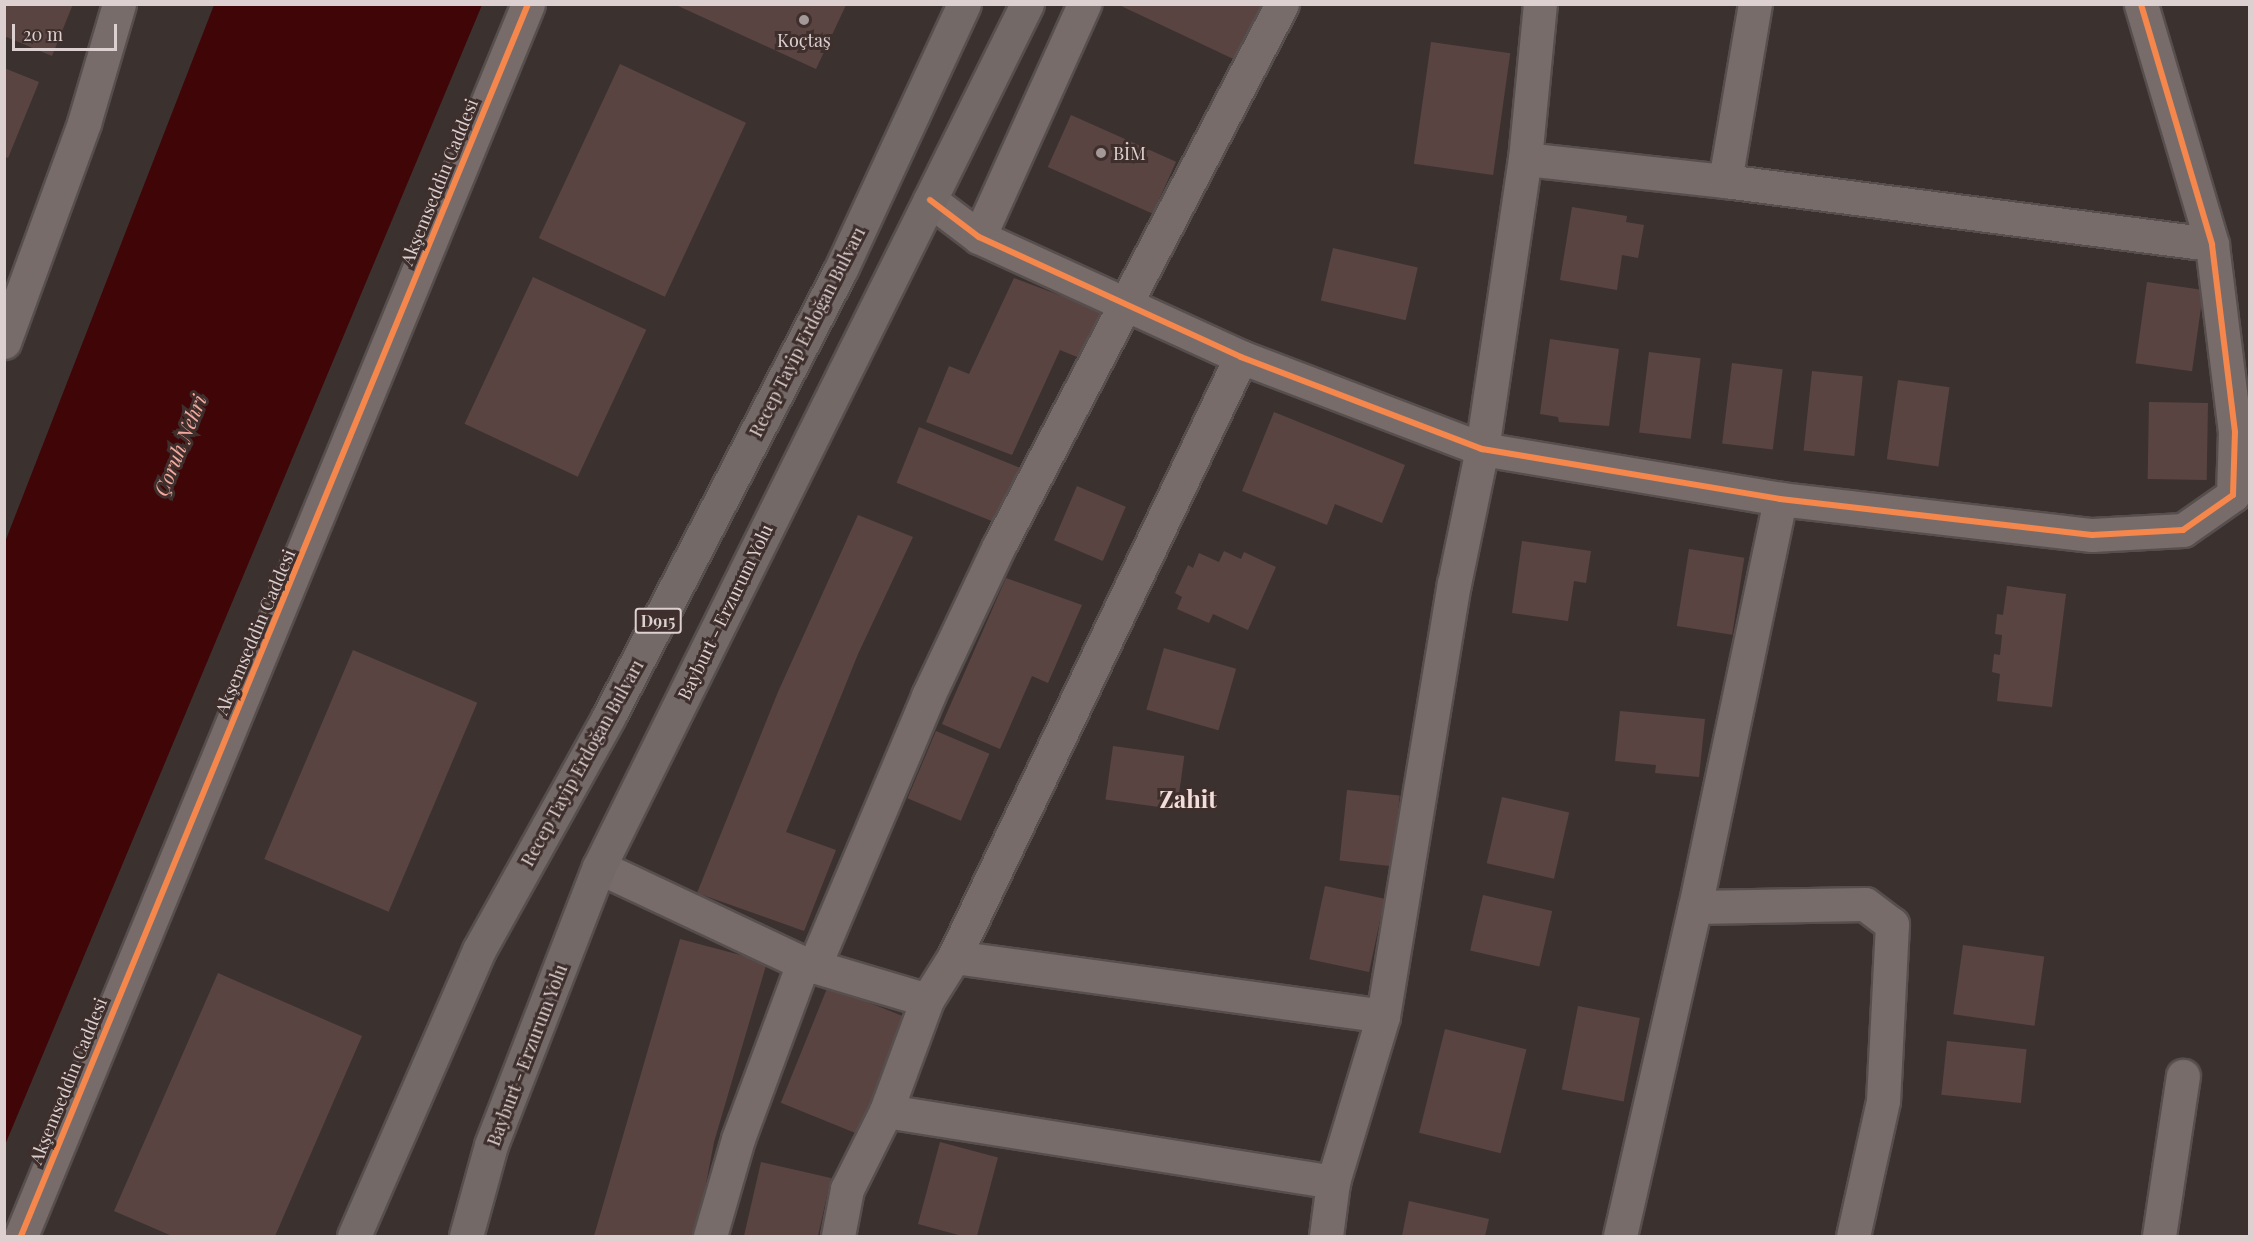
<!DOCTYPE html>
<html>
<head>
<meta charset="utf-8">
<style>
	body { margin:0 }
	#map { position:relative; width:2254px; height:1241px; overflow:hidden; background:#3b3230; font-family:"Playfair Display",serif }
	div>[style] { position:absolute }
	.water>* { inset:0; background:#400506 }
	.building>* { inset:0; background:#594442; transform-origin:0 0 }
	.roads { filter:drop-shadow(2px 0 #574f4e) drop-shadow(-2px 0 #574f4e) drop-shadow(0 2px #574f4e) drop-shadow(0 -2px #574f4e) }
	.minor>* { height:33px; margin:-16.5px; padding:0 16.5px; transform-origin:16.5px; border-radius:16.5px; background:#786c6a }
	.highway>* { height:33px; margin:-16.5px; padding:0 16.5px; transform-origin:16.5px; border-radius:16.5px; background:#736967 }
	.cycleway>* { height:6px; margin:-3px; padding:0 3px; transform-origin:3px; border-radius:3px; background:#f5874c }
	.dots>* { width:16px; height:16px; translate:-50% -50%; box-sizing:border-box; border:3px solid #3f2f2c; border-radius:50% }
	span { translate:-50% -50%; white-space:nowrap; text-align:center; line-height:1.15; -webkit-text-stroke:6px #3f2f2c; paint-order:stroke }
	.shield-label span { padding:2px 4px; background:#3f2f2c; border:2px solid; border-radius:4px; -webkit-text-stroke-width:0 }
	.shield-label { font-size:16px; color:#dcd1d0; font-weight:700 }
	.poi-label { font-size:18px; color:#dcd1d0 }
	.left { translate:0 -50%; text-align:left }
	.street-label { font-size:18px; color:#dcd1d0 }
	.water-label { font-size:20px; color:#f3a99e; font-style:italic }
	.district-label { font-size:24px; color:#f3ddda; font-weight:700 }
	.frame { position:absolute; inset:0; border:6px solid #dcd1d0; pointer-events:none }
	.scale { position:absolute; left:12px; top:24px; width:105px; height:27px; box-sizing:border-box; border:3px solid #dcd1d0; border-top:0; padding-left:8px; font-size:18px; line-height:21px; white-space:nowrap; color:#dcd1d0; -webkit-text-stroke:4px #3f2f2c; paint-order:stroke }
</style>
</head>
<body>
<div id="map">
	<div class="water">
		<div style="clip-path:polygon(214px 5px,482px 5px,5px 1145px,5px 542px)"></div>
	</div>
	<div class="building">
		<div style="clip-path:polygon(5px 4px,73px 4px,52px 56px,4px 36px)"></div>
		<div style="clip-path:polygon(1117px 4px,1266px 4px,1244px 64px)"></div>
		<div style="clip-path:polygon(676px 5px,846px 5px,816px 69px)"></div>
		<div style="left:1431px;top:42px;width:80px;height:123px;rotate:8deg"></div>
		<div style="left:620px;top:64px;width:139px;height:192px;rotate:25deg"></div>
		<div style="clip-path:polygon(4px 68px,39px 82px,8px 158px,4px 156px)"></div>
		<div style="left:1071px;top:115px;width:115px;height:57px;rotate:24deg"></div>
		<div style="clip-path:polygon(1572px 207px,1627px 216px,1626px 222px,1644px 225px,1638px 258px,1622px 255px,1617px 290px,1560px 280px)"></div>
		<div style="left:1333px;top:248px;width:87px;height:54px;rotate:13deg"></div>
		<div style="left:533px;top:277px;width:125px;height:162px;rotate:25deg"></div>
		<div style="clip-path:polygon(1014px 278px,1104px 312px,1082px 359px,1060px 350px,1012px 455px,926px 422px,949px 366px,969px 374px)"></div>
		<div style="left:2147px;top:282px;width:57px;height:82px;rotate:8deg"></div>
		<div style="clip-path:polygon(1550px 339px,1619px 349px,1609px 426px,1559px 422px,1558px 417px,1540px 414px)"></div>
		<div style="left:1649px;top:352px;width:52px;height:81px;rotate:7deg"></div>
		<div style="left:1732px;top:363px;width:51px;height:81px;rotate:7deg"></div>
		<div style="left:1812px;top:371px;width:51px;height:80px;rotate:6deg"></div>
		<div style="left:1898px;top:380px;width:52px;height:80px;rotate:8deg"></div>
		<div style="left:2149px;top:402px;width:59px;height:77px;rotate:1deg"></div>
		<div style="clip-path:polygon(1274px 412px,1405px 465px,1382px 523px,1335px 504px,1327px 525px,1242px 491px)"></div>
		<div style="left:919px;top:427px;width:114px;height:60px;rotate:22deg"></div>
		<div style="left:1077px;top:486px;width:53px;height:59px;rotate:23deg"></div>
		<div style="clip-path:polygon(858px 515px,913px 537px,858px 654px,786px 832px,836px 850px,804px 931px,697px 893px,778px 692px)"></div>
		<div style="clip-path:polygon(1522px 541px,1591px 551px,1586px 583px,1574px 581px,1568px 621px,1512px 613px)"></div>
		<div style="left:1689px;top:549px;width:56px;height:78px;rotate:9deg"></div>
		<div style="clip-path:polygon(1224px 551px,1241px 559px,1244px 552px,1276px 567px,1248px 630px,1213px 614px,1209px 623px,1177px 609px,1182px 597px,1175px 593px,1188px 565px,1193px 568px,1199px 553px,1219px 562px)"></div>
		<div style="clip-path:polygon(1006px 578px,1082px 605px,1048px 683px,1032px 676px,1000px 749px,942px 724px)"></div>
		<div style="clip-path:polygon(2007px 586px,2066px 594px,2052px 707px,1997px 701px,2000px 674px,1992px 672px,1994px 654px,2000px 655px,2002px 635px,1995px 634px,1997px 614px,2003px 615px)"></div>
		<div style="left:1164px;top:648px;width:75px;height:64px;rotate:16deg"></div>
		<div style="left:353px;top:650px;width:135px;height:227px;rotate:23deg"></div>
		<div style="clip-path:polygon(1620px 711px,1705px 719px,1699px 777px,1655px 773px,1656px 765px,1615px 761px)"></div>
		<div style="left:936px;top:731px;width:58px;height:73px;rotate:23deg"></div>
		<div style="left:1113px;top:746px;width:72px;height:54px;rotate:8deg"></div>
		<div style="left:1347px;top:790px;width:53px;height:71px;rotate:6deg"></div>
		<div style="left:1502px;top:797px;width:69px;height:68px;rotate:13deg"></div>
		<div style="left:1325px;top:886px;width:61px;height:75px;rotate:12deg"></div>
		<div style="left:1483px;top:895px;width:71px;height:57px;rotate:13deg"></div>
		<div style="clip-path:polygon(680px 939px,767px 962px,714px 1142px,696px 1236px,594px 1236px)"></div>
		<div style="left:1963px;top:945px;width:82px;height:70px;rotate:8deg"></div>
		<div style="clip-path:polygon(218px 973px,362px 1036px,275px 1236px,172px 1236px,114px 1211px)"></div>
		<div style="left:828px;top:986px;width:85px;height:126px;rotate:22deg"></div>
		<div style="left:1578px;top:1006px;width:63px;height:85px;rotate:11deg"></div>
		<div style="left:1445px;top:1029px;width:84px;height:107px;rotate:14deg"></div>
		<div style="left:1947px;top:1041px;width:80px;height:54px;rotate:6deg"></div>
		<div style="left:940px;top:1142px;width:60px;height:85px;rotate:15deg"></div>
		<div style="clip-path:polygon(761px 1162px,831px 1178px,818px 1236px,744px 1236px)"></div>
		<div style="clip-path:polygon(1409px 1201px,1489px 1219px,1485px 1236px,1402px 1236px)"></div>
	</div>
	<div class="roads">
		<div class="minor">
			<div style="left:1525px;top:159px;width:201px;rotate:6.3deg"></div>
			<div style="left:1725px;top:181px;width:491px;rotate:7.4deg"></div>
			<div style="left:1725px;top:181px;width:180px;rotate:-80.4deg"></div>
			<div style="left:930px;top:200px;width:61px;rotate:37.1deg"></div>
			<div style="left:979px;top:237px;width:288px;rotate:24.6deg"></div>
			<div style="left:1241px;top:357px;width:258px;rotate:20.9deg"></div>
			<div style="left:1482px;top:449px;width:302px;rotate:9.5deg"></div>
			<div style="left:1780px;top:499px;width:314px;rotate:6.6deg"></div>
			<div style="left:2092px;top:535px;width:91px;rotate:-3.1deg"></div>
			<div style="left:2183px;top:530px;width:61px;rotate:-35deg"></div>
			<div style="left:2233px;top:495px;width:63px;rotate:-88.2deg"></div>
			<div style="left:2235px;top:432px;width:189px;rotate:-97deg"></div>
			<div style="left:2212px;top:244px;width:250px;rotate:-106.5deg"></div>
			<div style="left:979px;top:237px;width:256px;rotate:-65.7deg"></div>
			<div style="left:4px;top:342px;width:233px;rotate:-69.9deg"></div>
			<div style="left:84px;top:123px;width:124px;rotate:-73.6deg"></div>
			<div style="left:599px;top:867px;width:225px;rotate:25.2deg"></div>
			<div style="left:803px;top:963px;width:129px;rotate:16.6deg"></div>
			<div style="left:1695px;top:907px;width:170px;rotate:-1deg"></div>
			<div style="left:1865px;top:904px;width:34px;rotate:37deg"></div>
			<div style="left:1892px;top:924px;width:177px;rotate:92.9deg"></div>
			<div style="left:1883px;top:1101px;width:138px;rotate:102.5deg"></div>
			<div style="left:954px;top:957px;width:433px;rotate:7.8deg"></div>
			<div style="left:815px;top:964px;width:291px;rotate:-67.1deg"></div>
			<div style="left:928px;top:696px;width:166px;rotate:-64.7deg"></div>
			<div style="left:999px;top:546px;width:611px;rotate:-62.43deg"></div>
			<div style="left:886px;top:1111px;width:453px;rotate:9deg"></div>
			<div style="left:21px;top:1236px;width:1332px;rotate:-67.63deg"></div>
			<div style="left:710px;top:1236px;width:101px;rotate:-73.9deg"></div>
			<div style="left:738px;top:1139px;width:188px;rotate:-69.7deg"></div>
			<div style="left:838px;top:1236px;width:48px;rotate:-79.2deg"></div>
			<div style="left:847px;top:1189px;width:87px;rotate:-63.4deg"></div>
			<div style="left:886px;top:1111px;width:118px;rotate:-69.7deg"></div>
			<div style="left:927px;top:1000px;width:51px;rotate:-57.9deg"></div>
			<div style="left:954px;top:957px;width:665px;rotate:-64.44deg"></div>
			<div style="left:1326px;top:1236px;width:54px;rotate:-82.6deg"></div>
			<div style="left:1333px;top:1182px;width:173px;rotate:-73.2deg"></div>
			<div style="left:1383px;top:1016px;width:438px;rotate:-80.7deg"></div>
			<div style="left:1454px;top:584px;width:138px;rotate:-78.3deg"></div>
			<div style="left:1482px;top:449px;width:293px;rotate:-81.6deg"></div>
			<div style="left:1525px;top:159px;width:156px;rotate:-84.5deg"></div>
			<div style="left:1620px;top:1236px;width:337px;rotate:-77.2deg"></div>
			<div style="left:1695px;top:907px;width:417px;rotate:-78.2deg"></div>
			<div style="left:2159px;top:1236px;width:162px;rotate:-81.5deg"></div>
		</div>
		<div class="highway">
			<div style="left:354px;top:1236px;width:312px;rotate:-66.4deg"></div>
			<div style="left:479px;top:950px;width:268px;rotate:-60.9deg"></div>
			<div style="left:609px;top:716px;width:504px;rotate:-62.57deg"></div>
			<div style="left:841px;top:269px;width:292px;rotate:-65.1deg"></div>
			<div style="left:466px;top:1236px;width:94px;rotate:-74.6deg"></div>
			<div style="left:491px;top:1145px;width:298px;rotate:-68.8deg"></div>
			<div style="left:599px;top:867px;width:963px;rotate:-63.62deg"></div>
		</div>
	</div>
	<div class="cycleway">
		<div style="left:930px;top:200px;width:61px;rotate:37.1deg"></div>
		<div style="left:979px;top:237px;width:288px;rotate:24.6deg"></div>
		<div style="left:1241px;top:357px;width:258px;rotate:20.9deg"></div>
		<div style="left:1482px;top:449px;width:302px;rotate:9.5deg"></div>
		<div style="left:1780px;top:499px;width:314px;rotate:6.6deg"></div>
		<div style="left:2092px;top:535px;width:91px;rotate:-3.1deg"></div>
		<div style="left:2183px;top:530px;width:61px;rotate:-35deg"></div>
		<div style="left:2233px;top:495px;width:63px;rotate:-88.2deg"></div>
		<div style="left:2235px;top:432px;width:189px;rotate:-97deg"></div>
		<div style="left:2212px;top:244px;width:250px;rotate:-106.5deg"></div>
		<div style="left:21px;top:1236px;width:1332px;rotate:-67.63deg"></div>
	</div>
	<div class="dots">
		<div style="left:804px;top:20px;background:#a49998"></div>
		<div style="left:1101px;top:153px;background:#a49998"></div>
	</div>
	<div class="shield-label">
		<span style="left:658px;top:621px">D915</span>
	</div>
	<div class="poi-label">
		<span style="left:804px;top:40px">Koçtaş</span>
		<span class="left" style="left:1113px;top:153px">BİM</span>
	</div>
	<div class="street-label">
		<span style="left:439px;top:182px;rotate:-68deg">Akşemseddin Caddesi</span>
		<span style="left:807px;top:332px;rotate:-63deg">Recep Tayip Erdoğan Bulvarı</span>
		<span style="left:725px;top:612px;rotate:-64deg">Bayburt - Erzurum Yolu</span>
		<span style="left:255px;top:632px;rotate:-67deg">Akşemseddin Caddesi</span>
		<span style="left:582px;top:763px;rotate:-61deg">Recep Tayip Erdoğan Bulvarı</span>
		<span style="left:527px;top:1055px;rotate:-69deg">Bayburt - Erzurum Yolu</span>
		<span style="left:68px;top:1081px;rotate:-68deg">Akşemseddin Caddesi</span>
	</div>
	<div class="water-label">
		<span style="left:179px;top:445px;rotate:-68deg">Çoruh Nehri</span>
	</div>
	<div class="district-label">
		<span style="left:1188px;top:799px">Zahit</span>
	</div>
	<div class="frame"></div>
	<div class="scale">20 m</div>
</div>
</body>
</html>
